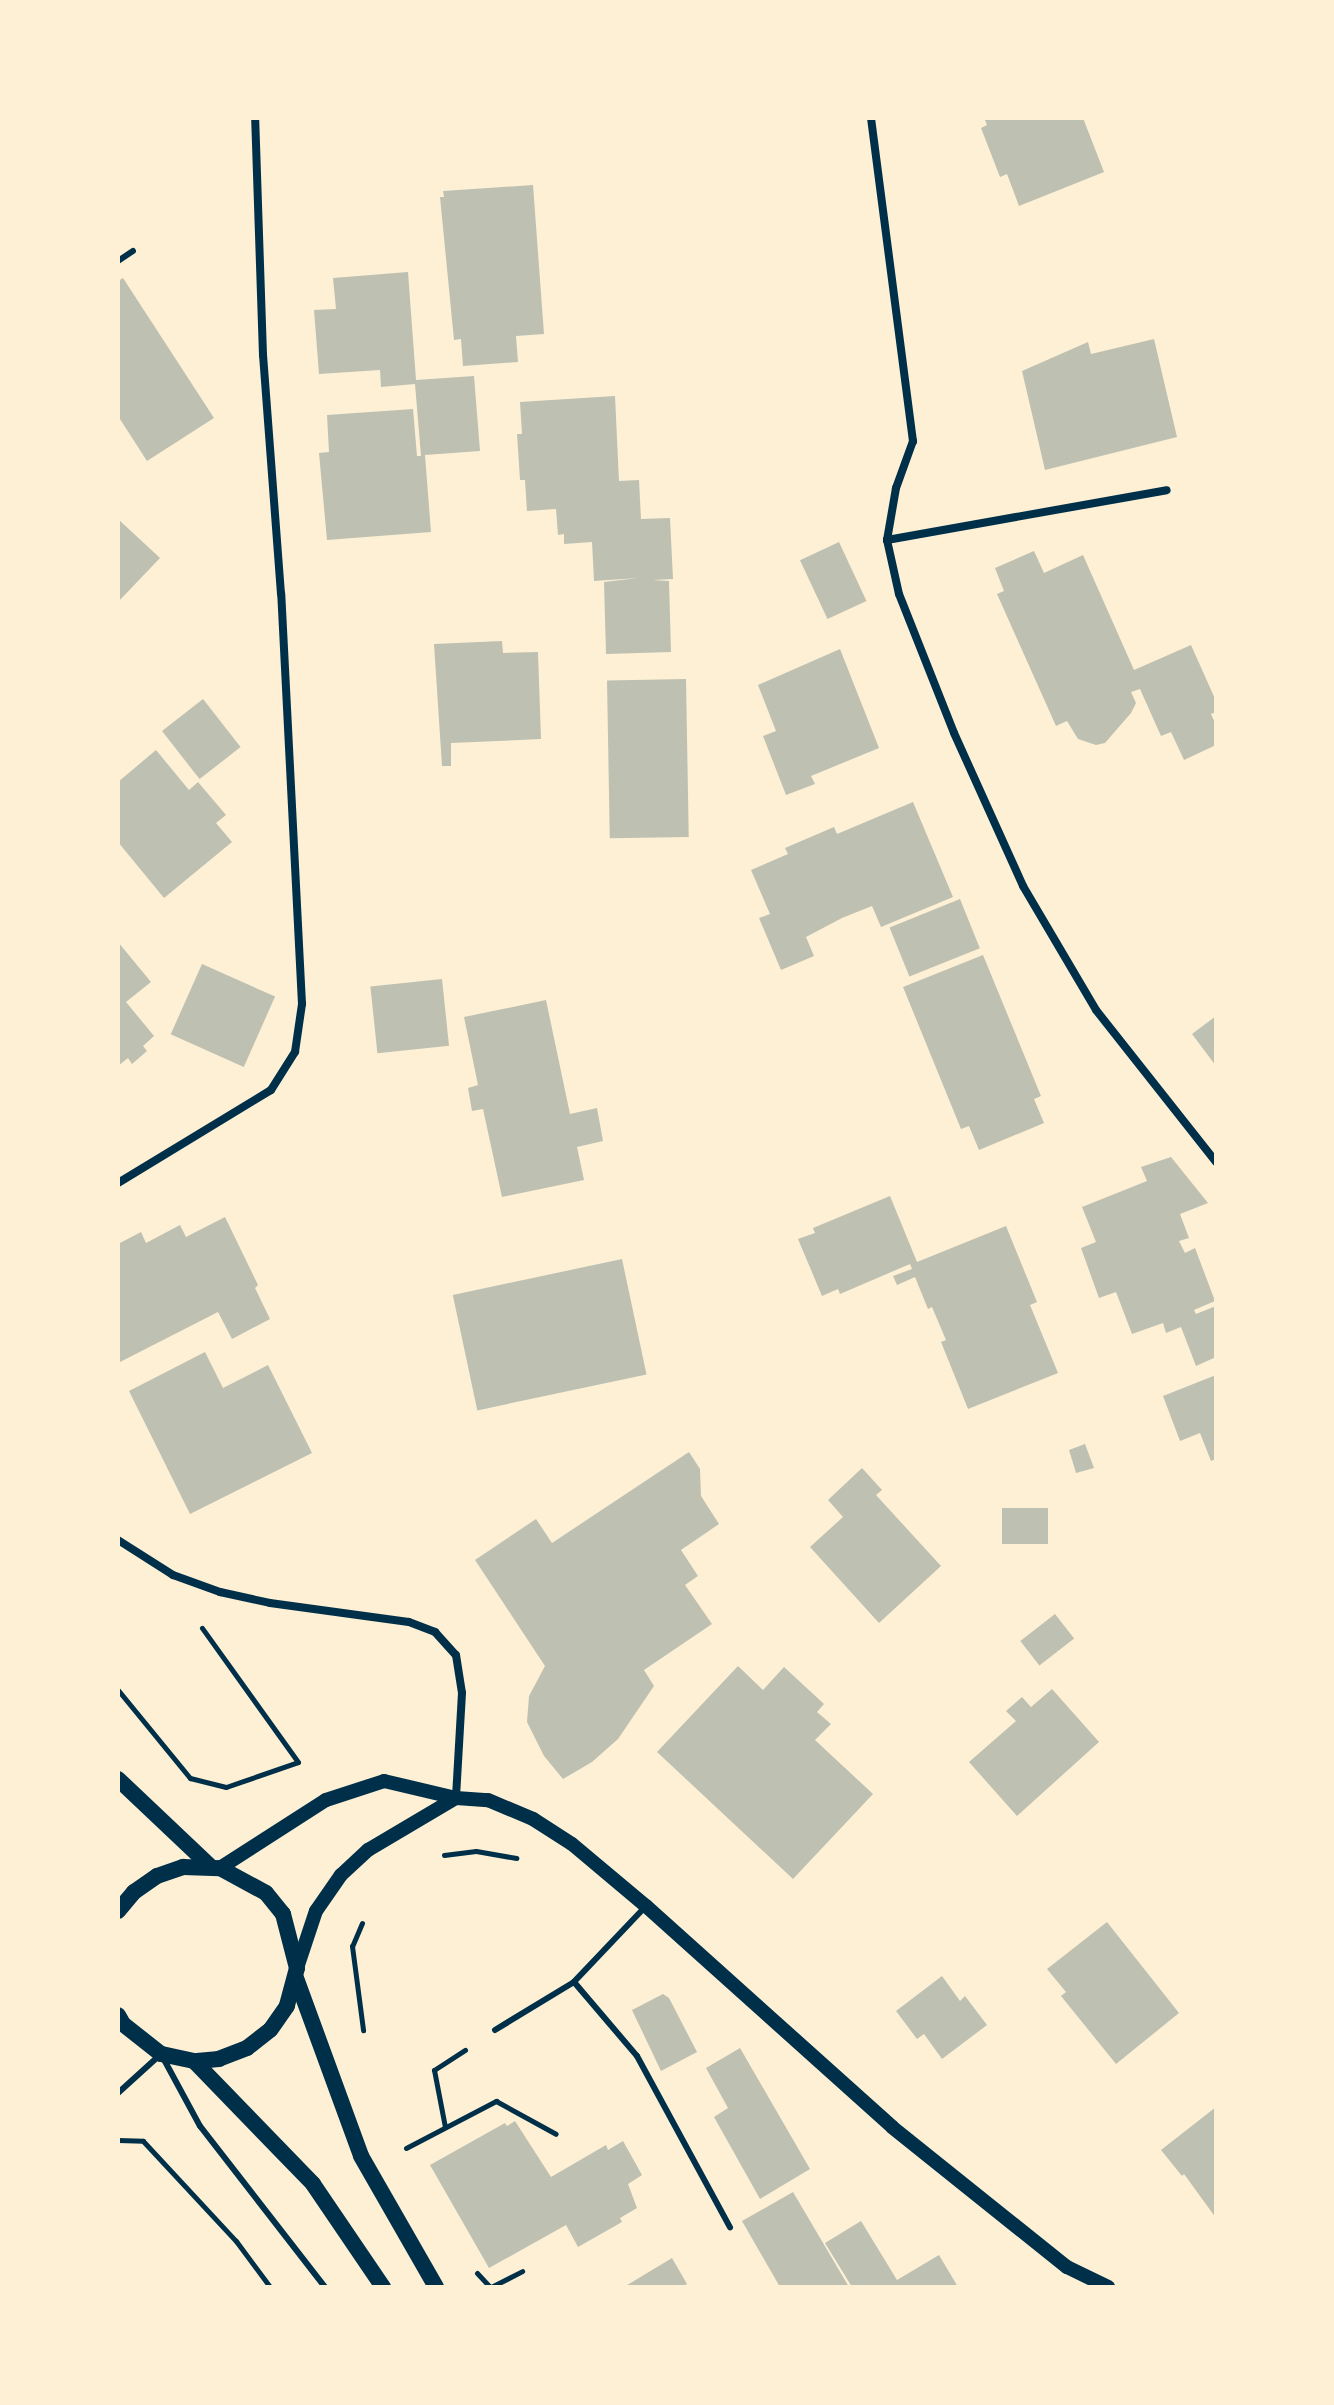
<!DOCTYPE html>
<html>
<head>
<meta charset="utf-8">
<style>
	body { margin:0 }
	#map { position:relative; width:1334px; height:2405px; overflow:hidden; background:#fdf0d5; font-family:Raleway,sans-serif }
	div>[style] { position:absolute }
	.building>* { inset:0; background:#bec0b2; transform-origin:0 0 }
	.path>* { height:5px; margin:-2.5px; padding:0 2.5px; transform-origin:2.5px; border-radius:2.5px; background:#003049 }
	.service>* { height:6px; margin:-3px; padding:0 3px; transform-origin:3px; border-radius:3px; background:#003049 }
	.minor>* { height:8px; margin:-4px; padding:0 4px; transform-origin:4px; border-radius:4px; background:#003049 }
	.tertiary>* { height:14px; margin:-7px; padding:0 7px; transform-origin:7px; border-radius:7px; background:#003049 }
	.secondary>* { height:16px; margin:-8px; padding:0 8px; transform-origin:8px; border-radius:8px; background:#003049 }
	span { translate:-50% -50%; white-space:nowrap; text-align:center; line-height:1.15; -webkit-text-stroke:6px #fdf0d5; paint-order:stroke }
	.frame { position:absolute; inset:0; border:120px solid #fdf0d5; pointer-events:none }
</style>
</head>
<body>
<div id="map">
	<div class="building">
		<div style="clip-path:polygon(984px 118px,1083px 118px,1104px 172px,1019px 206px,1007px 174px,1000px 177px,981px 128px,987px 125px)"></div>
		<div style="clip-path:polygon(533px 185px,544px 334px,516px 336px,518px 362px,463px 366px,461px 339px,454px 340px,440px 197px,444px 197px,443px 191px)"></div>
		<div style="clip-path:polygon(408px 272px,416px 380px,474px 376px,480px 451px,425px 455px,431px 532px,327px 540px,319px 453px,329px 452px,327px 415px,413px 409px,417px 456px,421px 456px,415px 384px,381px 387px,380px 370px,319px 374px,314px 310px,336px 309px,333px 278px)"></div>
		<div style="clip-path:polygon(123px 278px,214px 418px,147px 461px,118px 416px,118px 281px)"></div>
		<div style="clip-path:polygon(1154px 339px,1177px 437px,1045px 470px,1022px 371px,1088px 342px,1091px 354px)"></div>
		<div style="clip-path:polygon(615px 396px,619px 481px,639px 480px,641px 519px,670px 518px,673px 579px,653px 580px,669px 581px,671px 652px,606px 654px,604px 582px,638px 578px,594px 581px,592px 542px,564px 544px,564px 534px,558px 535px,556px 509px,527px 511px,525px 480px,520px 480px,517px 434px,522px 434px,520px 402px)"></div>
		<div style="clip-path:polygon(118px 519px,160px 558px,118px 602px)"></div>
		<div style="left:839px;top:542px;width:65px;height:43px;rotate:65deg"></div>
		<div style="clip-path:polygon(1034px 551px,1044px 573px,1083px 555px,1134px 670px,1191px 645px,1216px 701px,1216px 712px,1211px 714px,1216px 725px,1216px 745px,1184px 760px,1171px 732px,1161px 736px,1140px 689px,1131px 692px,1136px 703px,1131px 713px,1105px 743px,1096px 745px,1078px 739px,1067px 721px,1056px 726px,997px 594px,1004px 591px,995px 568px)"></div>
		<div style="clip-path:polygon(502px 641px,503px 653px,538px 652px,541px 739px,451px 743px,451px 766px,442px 766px,434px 644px)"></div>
		<div style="clip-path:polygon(840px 649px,879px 748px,811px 776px,815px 784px,786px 795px,763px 736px,776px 731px,758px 685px)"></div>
		<div style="left:686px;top:679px;width:158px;height:79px;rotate:89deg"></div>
		<div style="left:203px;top:699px;width:61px;height:52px;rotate:52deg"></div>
		<div style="clip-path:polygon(156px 750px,189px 790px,198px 782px,226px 815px,216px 823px,232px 842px,164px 898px,118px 842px,118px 782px)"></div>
		<div style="clip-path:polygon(913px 802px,953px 897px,881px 927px,872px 906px,842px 918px,806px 937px,814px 956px,781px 970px,759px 918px,770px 914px,751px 870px,788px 854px,785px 848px,834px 827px,837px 834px)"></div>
		<div style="left:960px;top:899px;width:53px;height:76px;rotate:68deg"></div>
		<div style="clip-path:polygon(118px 942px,151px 982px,126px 1002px,154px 1036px,143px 1046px,147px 1051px,132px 1064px,128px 1058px,118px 1066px)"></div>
		<div style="clip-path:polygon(983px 955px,1041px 1096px,1034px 1099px,1044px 1123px,979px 1150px,969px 1126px,961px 1129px,903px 987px)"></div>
		<div style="left:202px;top:964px;width:80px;height:77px;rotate:24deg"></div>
		<div style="left:442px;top:979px;width:67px;height:72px;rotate:84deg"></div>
		<div style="clip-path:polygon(546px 1000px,570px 1114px,597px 1108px,603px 1141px,577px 1147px,584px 1180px,502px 1197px,483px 1109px,472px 1111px,468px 1088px,478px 1085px,464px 1017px)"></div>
		<div style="clip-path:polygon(1216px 1016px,1216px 1066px,1192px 1034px)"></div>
		<div style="clip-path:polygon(1171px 1157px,1208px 1203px,1180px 1214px,1189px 1238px,1179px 1241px,1185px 1253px,1195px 1248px,1215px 1301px,1194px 1310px,1196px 1314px,1216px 1306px,1216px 1357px,1196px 1366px,1181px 1327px,1166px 1333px,1163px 1323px,1132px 1334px,1116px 1292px,1099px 1298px,1081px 1248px,1096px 1242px,1082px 1207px,1147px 1181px,1141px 1167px)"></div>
		<div style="clip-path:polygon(890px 1196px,917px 1262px,1006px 1226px,1037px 1302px,1030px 1305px,1058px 1373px,968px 1409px,941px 1342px,946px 1340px,932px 1307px,928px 1309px,915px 1277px,897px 1285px,893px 1276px,912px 1269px,910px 1264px,840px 1294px,838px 1289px,822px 1296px,798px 1239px,815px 1233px,813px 1228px)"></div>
		<div style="clip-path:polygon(225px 1217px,258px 1285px,255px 1288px,270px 1319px,232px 1339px,218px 1312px,118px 1363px,118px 1244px,141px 1232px,146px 1243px,180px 1225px,186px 1237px)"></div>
		<div style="left:622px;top:1259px;width:118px;height:173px;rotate:78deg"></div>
		<div style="clip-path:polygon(205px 1352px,223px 1388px,268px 1365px,312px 1453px,190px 1514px,129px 1391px)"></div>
		<div style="clip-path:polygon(1216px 1375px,1216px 1459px,1211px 1461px,1200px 1433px,1180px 1441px,1163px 1396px)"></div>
		<div style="clip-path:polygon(1085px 1444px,1094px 1468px,1076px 1473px,1069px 1450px)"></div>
		<div style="clip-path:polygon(689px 1452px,700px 1469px,701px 1496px,719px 1524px,681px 1550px,698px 1576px,685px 1585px,712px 1624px,644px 1670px,654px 1686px,618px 1739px,592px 1762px,563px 1779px,544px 1756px,527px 1722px,529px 1696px,545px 1666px,475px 1560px,536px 1519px,552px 1543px)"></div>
		<div style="clip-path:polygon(862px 1468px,882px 1490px,876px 1495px,941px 1566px,879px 1623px,810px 1547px,843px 1517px,828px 1500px)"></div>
		<div style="left:1002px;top:1508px;width:46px;height:36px"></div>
		<div style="left:1055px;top:1614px;width:31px;height:44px;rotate:52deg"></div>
		<div style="clip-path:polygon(738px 1666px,763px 1690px,784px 1667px,824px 1704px,817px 1712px,831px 1724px,815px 1740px,873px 1794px,793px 1879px,657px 1752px)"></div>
		<div style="clip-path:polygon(1052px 1689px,1099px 1742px,1017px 1816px,969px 1762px,1016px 1721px,1006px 1711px,1022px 1697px,1031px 1707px)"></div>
		<div style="clip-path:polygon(1107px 1922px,1179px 2013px,1116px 2064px,1061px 1996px,1066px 1992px,1047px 1969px)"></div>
		<div style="clip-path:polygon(942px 1976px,960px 2001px,965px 1996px,987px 2025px,942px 2059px,924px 2034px,917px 2039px,896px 2011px)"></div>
		<div style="clip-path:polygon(663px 1994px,669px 1998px,697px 2052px,661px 2071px,632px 2010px)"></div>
		<div style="clip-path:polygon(740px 2048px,810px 2169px,760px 2199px,714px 2117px,728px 2108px,706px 2068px)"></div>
		<div style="clip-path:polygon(1216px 2107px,1216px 2218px,1184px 2174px,1182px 2176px,1161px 2150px)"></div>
		<div style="clip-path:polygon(515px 2121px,551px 2177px,606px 2145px,608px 2150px,623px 2141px,642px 2175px,628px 2184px,637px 2208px,620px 2218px,622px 2222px,578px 2247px,566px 2225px,489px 2268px,430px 2165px,505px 2123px,507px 2126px)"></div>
		<div style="clip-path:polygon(793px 2192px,849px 2287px,780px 2287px,742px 2221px)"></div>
		<div style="clip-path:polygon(861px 2221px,897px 2280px,939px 2255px,958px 2287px,852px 2287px,825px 2243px)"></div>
		<div style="clip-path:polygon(672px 2258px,687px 2284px,682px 2287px,624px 2287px)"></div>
	</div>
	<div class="path">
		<div style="left:118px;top:1690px;width:114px;rotate:50.7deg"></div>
		<div style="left:190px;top:1778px;width:37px;rotate:14deg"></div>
		<div style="left:226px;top:1787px;width:76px;rotate:-19.1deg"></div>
		<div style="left:298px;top:1762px;width:165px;rotate:-125.6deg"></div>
		<div style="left:444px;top:1855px;width:32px;rotate:-7deg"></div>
		<div style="left:476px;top:1851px;width:41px;rotate:9.9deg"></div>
		<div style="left:362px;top:1923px;width:25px;rotate:113deg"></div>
		<div style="left:352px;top:1946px;width:85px;rotate:82.5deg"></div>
		<div style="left:445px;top:2127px;width:58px;rotate:-100.9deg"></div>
		<div style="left:434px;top:2070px;width:37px;rotate:-33deg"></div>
		<div style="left:118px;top:2140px;width:25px;rotate:2deg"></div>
		<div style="left:143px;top:2141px;width:137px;rotate:47.1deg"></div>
		<div style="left:236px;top:2241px;width:57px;rotate:53.5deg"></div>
		<div style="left:406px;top:2148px;width:102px;rotate:-27.6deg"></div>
		<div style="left:496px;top:2101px;width:68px;rotate:28.8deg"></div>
		<div style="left:477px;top:2273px;width:19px;rotate:47deg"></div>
		<div style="left:491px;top:2287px;width:35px;rotate:-27deg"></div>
	</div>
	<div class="service">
		<div style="left:118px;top:261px;width:18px;rotate:-34deg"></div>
		<div style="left:646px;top:1906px;width:105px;rotate:133.5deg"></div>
		<div style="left:574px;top:1982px;width:97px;rotate:49.6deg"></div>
		<div style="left:637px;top:2056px;width:195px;rotate:61.5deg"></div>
		<div style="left:495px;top:2030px;width:92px;rotate:-31.3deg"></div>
		<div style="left:118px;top:2093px;width:58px;rotate:-42.2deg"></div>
		<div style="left:161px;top:2054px;width:82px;rotate:61.6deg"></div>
		<div style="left:200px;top:2126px;width:204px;rotate:52.2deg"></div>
	</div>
	<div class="minor">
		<div style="left:871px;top:118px;width:326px;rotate:82.6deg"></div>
		<div style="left:913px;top:441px;width:50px;rotate:109.9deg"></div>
		<div style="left:896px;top:488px;width:53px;rotate:99.8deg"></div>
		<div style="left:887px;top:540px;width:55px;rotate:77.5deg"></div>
		<div style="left:899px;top:594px;width:149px;rotate:68.4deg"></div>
		<div style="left:954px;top:733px;width:168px;rotate:65.7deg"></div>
		<div style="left:1023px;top:886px;width:144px;rotate:59.5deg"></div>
		<div style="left:1096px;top:1010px;width:194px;rotate:51.7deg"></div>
		<div style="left:887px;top:540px;width:284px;rotate:-10.1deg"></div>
		<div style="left:118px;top:1183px;width:179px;rotate:-31.3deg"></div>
		<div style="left:271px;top:1090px;width:45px;rotate:-57.7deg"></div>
		<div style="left:295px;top:1052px;width:49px;rotate:-81.7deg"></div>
		<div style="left:302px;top:1004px;width:411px;rotate:-92.9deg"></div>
		<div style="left:281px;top:594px;width:240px;rotate:-94.3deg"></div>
		<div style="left:263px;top:355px;width:237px;rotate:-91.9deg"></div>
		<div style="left:118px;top:1540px;width:65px;rotate:32.5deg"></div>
		<div style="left:173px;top:1575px;width:50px;rotate:19.9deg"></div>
		<div style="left:220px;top:1592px;width:51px;rotate:12.4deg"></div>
		<div style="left:270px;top:1603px;width:140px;rotate:7.8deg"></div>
		<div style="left:409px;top:1622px;width:28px;rotate:21deg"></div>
		<div style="left:435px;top:1632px;width:31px;rotate:48deg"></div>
		<div style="left:456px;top:1655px;width:38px;rotate:81deg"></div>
		<div style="left:462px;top:1693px;width:105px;rotate:93.3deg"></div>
	</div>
	<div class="tertiary">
		<div style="left:220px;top:1868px;width:126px;rotate:-32.7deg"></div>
		<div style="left:326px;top:1800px;width:61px;rotate:-18.1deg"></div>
		<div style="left:384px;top:1781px;width:74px;rotate:13.3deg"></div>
		<div style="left:456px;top:1798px;width:32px;rotate:4deg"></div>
		<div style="left:488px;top:1800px;width:49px;rotate:22.9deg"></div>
		<div style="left:533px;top:1819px;width:46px;rotate:32.7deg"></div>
		<div style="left:572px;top:1844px;width:97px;rotate:40deg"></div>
		<div style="left:646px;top:1906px;width:331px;rotate:41.9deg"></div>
		<div style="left:892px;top:2127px;width:224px;rotate:38.7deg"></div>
		<div style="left:1067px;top:2267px;width:46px;rotate:26deg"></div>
		<div style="left:297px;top:1968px;width:60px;rotate:-71.6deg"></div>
		<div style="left:316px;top:1911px;width:44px;rotate:-55.2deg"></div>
		<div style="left:341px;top:1875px;width:37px;rotate:-43deg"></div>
		<div style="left:368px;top:1850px;width:102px;rotate:-30.6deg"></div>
	</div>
	<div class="secondary">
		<div style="left:118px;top:1779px;width:128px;rotate:43.4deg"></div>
		<div style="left:118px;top:1911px;width:25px;rotate:-50deg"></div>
		<div style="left:134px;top:1892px;width:28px;rotate:-35deg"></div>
		<div style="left:157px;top:1876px;width:28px;rotate:-19deg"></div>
		<div style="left:183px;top:1867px;width:37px;rotate:2deg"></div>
		<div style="left:220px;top:1868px;width:52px;rotate:28.5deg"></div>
		<div style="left:266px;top:1893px;width:27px;rotate:51deg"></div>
		<div style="left:283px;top:1914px;width:56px;rotate:75.5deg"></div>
		<div style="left:297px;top:1968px;width:39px;rotate:105deg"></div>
		<div style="left:287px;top:2006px;width:29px;rotate:125deg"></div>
		<div style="left:270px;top:2030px;width:29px;rotate:142deg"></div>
		<div style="left:247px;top:2048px;width:30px;rotate:159deg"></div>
		<div style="left:219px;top:2059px;width:25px;rotate:175deg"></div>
		<div style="left:194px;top:2061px;width:34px;rotate:-168deg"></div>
		<div style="left:161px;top:2054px;width:48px;rotate:-141.7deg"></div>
		<div style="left:123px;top:2024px;width:10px;rotate:-119deg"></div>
		<div style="left:296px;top:1978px;width:189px;rotate:69.9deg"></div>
		<div style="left:361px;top:2156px;width:151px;rotate:60.2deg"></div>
		<div style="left:194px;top:2061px;width:171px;rotate:45.9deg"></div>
		<div style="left:313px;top:2184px;width:125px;rotate:55.8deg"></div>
	</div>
	<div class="frame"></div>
</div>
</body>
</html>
